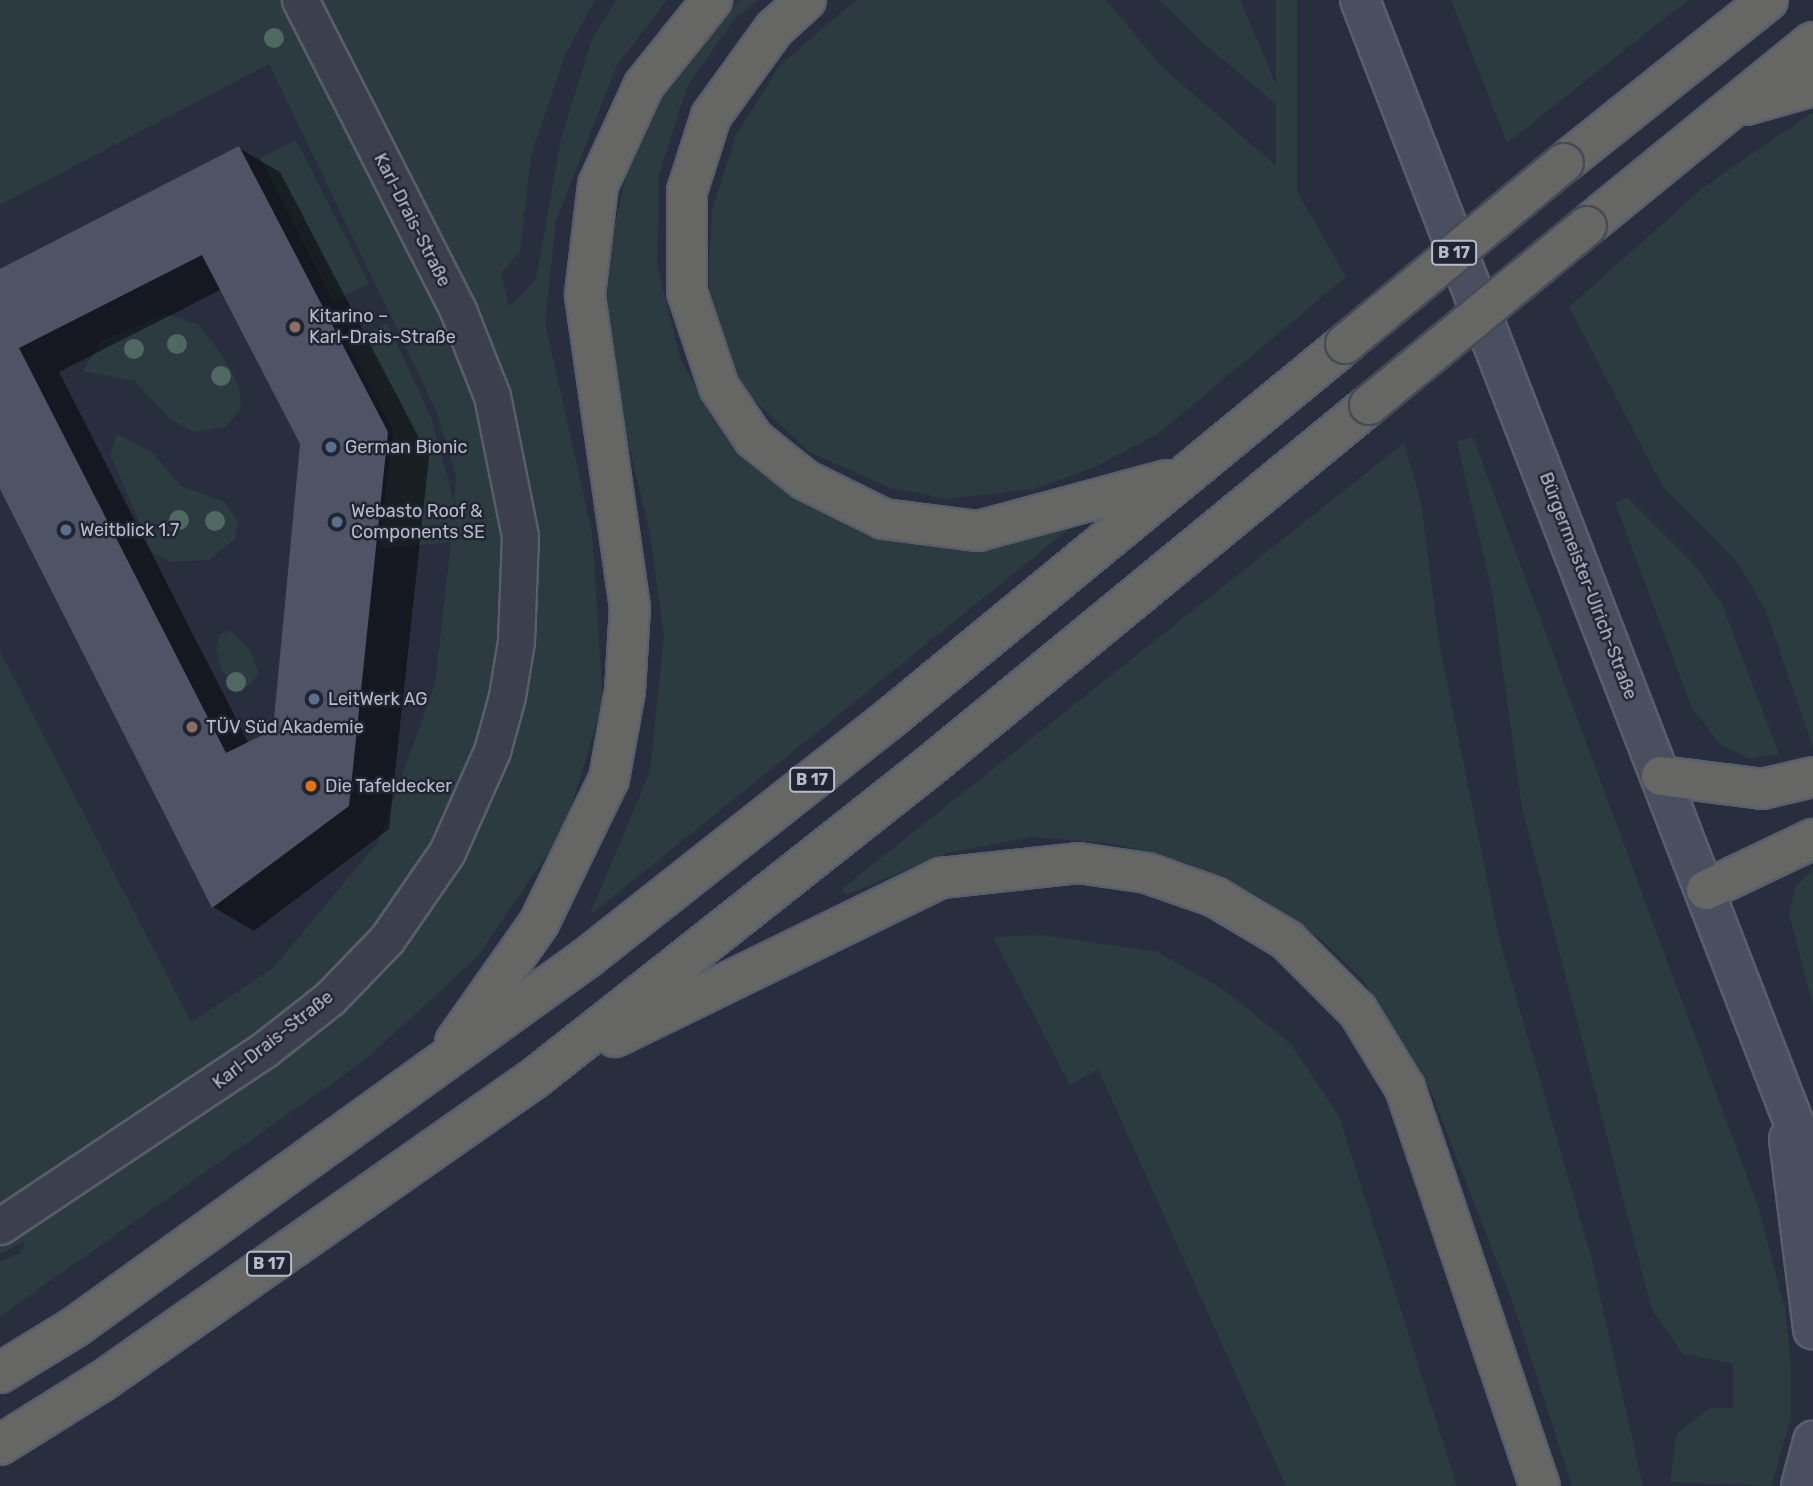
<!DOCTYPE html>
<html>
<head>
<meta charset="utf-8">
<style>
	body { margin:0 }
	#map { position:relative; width:1813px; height:1486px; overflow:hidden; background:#282e3e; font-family:Rubik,sans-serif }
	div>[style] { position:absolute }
	.green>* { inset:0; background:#2b3b40; transform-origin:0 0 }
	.shadow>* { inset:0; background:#0007 }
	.building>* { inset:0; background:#4e5466 }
	.roads { filter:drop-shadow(2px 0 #595e6b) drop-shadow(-2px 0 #595e6b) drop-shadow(0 2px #595e6b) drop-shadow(0 -2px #595e6b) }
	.minor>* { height:35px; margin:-17.5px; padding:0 17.5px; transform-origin:17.5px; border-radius:17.5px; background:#3c404e }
	.secondary>* { height:38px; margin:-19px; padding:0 19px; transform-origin:19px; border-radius:19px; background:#4a4f60 }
	.trunk>* { height:38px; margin:-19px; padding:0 19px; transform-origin:19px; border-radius:19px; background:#666664 }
	.bridges { filter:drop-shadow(2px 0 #464b58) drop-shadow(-2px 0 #464b58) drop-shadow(0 2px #464b58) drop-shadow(0 -2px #464b58) }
	.trunk-bridge>* { height:38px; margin:-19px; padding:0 19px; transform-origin:19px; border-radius:19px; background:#666664 }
	.trees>* { width:20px; height:20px; margin:-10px; border-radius:50%; background:#506862 }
	.dots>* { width:19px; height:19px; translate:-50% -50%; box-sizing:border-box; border:4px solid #202533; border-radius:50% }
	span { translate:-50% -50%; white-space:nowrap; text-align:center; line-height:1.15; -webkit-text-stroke:5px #202533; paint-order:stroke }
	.shield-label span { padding:2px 5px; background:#202533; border:2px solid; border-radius:5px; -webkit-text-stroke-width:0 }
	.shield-label { font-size:16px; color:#b8bcc8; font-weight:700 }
	.street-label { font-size:18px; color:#b8bcc8 }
	.poi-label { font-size:18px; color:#b8bcc8 }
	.left { translate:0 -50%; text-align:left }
</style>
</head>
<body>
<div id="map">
	<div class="green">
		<div style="clip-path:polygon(0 0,595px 0,565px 55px,531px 156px,520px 252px,501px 273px,509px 307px,536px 279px,561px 139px,592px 39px,616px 0,667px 0,617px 65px,556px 221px,545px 323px,592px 532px,603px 702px,564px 830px,477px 957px,365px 1060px,0 1316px,0 1261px,19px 1254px,26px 1241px,0 1254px,0 651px,191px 1022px,274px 967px,378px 842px,435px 684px,451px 542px,379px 549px,393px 431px,347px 344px,387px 323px,431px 417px,454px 502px,456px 477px,437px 412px,269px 64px,0 205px)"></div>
		<div style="clip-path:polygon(739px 0,759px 0,735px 18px,687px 87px,659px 175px,657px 265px,680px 358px,711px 416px,779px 482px,979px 546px,1070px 528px,589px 916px,650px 772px,664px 636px,650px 535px,611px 369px,606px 265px,627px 171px,670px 79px)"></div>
		<div style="clip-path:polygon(856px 0,1106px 0,1162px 67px,1288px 176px,1346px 277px,1159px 433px,1093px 468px,1034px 489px,947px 499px,891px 488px,809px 452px,748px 394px,722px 344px,708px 283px,712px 210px,736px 135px,780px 65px)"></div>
		<div style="clip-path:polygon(1159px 0,1240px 0,1289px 115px,1201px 41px)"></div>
		<div style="left:1276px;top:0;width:21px;height:199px"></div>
		<div style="clip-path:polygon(1451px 0,1688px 0,1507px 143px)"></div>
		<div style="clip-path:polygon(1813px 112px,1813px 747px,1765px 609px,1737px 562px,1663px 487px,1569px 307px,1704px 187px)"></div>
		<div style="left:296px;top:140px;width:161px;height:40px;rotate:63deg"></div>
		<div style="clip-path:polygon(165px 314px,198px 324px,222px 355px,239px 386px,241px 408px,226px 427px,193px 432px,168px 417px,135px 381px,83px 371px,101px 341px)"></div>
		<div style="clip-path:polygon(117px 434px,152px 452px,181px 486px,225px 502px,238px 522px,235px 539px,209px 560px,169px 562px,152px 552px,110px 454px)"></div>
		<div style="clip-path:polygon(1473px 437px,1758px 1206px,1785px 1309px,1791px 1364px,1791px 1418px,1771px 1486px,1670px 1482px,1676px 1435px,1709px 1408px,1733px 1408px,1733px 1364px,1683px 1354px,1652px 1310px,1522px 808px,1492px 592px,1457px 442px)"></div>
		<div style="clip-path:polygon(1404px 443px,1421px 502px,1439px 642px,1499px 938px,1591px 1256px,1643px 1486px,1572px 1486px,1514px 1306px,1430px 1089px,1363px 980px,1319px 938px,1255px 894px,1187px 863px,1117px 844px,1032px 837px,947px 853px,846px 895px,843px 888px)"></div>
		<div style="clip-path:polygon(1627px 497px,1692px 562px,1721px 602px,1779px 754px,1750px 759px,1721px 745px,1692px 708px,1615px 503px)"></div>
		<div style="clip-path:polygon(231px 631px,250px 650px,259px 674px,240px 693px,221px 669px,216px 649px,220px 634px)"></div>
		<div style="clip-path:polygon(1813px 870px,1813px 1005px,1789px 914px,1796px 886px)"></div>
		<div style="clip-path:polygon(1043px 935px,1158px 952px,1224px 990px,1290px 1043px,1339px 1116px,1457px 1486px,1286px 1486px,1098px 1069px,1070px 1085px,993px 937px)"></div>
	</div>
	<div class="shadow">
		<div style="clip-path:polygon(evenodd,239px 148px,280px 172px,429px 457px,389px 829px,254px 931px,213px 907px,0 487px,0 271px,239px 148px,222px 289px,302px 444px,275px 732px,249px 744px,59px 372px,222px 289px)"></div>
	</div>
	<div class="building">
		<div style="clip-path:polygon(evenodd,239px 146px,388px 432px,349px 806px,212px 908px,0 489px,0 269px,239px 146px,202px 255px,300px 444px,273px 730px,226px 753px,19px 348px,202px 255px)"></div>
	</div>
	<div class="roads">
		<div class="minor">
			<div style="left:0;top:1226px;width:317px;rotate:-33.7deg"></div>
			<div style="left:264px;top:1050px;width:84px;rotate:-38.2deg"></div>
			<div style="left:330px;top:998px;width:82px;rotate:-46deg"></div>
			<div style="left:387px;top:939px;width:106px;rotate:-55.4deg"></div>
			<div style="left:447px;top:852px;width:111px;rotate:-66deg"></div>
			<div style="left:492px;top:751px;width:57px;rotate:-74.7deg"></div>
			<div style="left:507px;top:696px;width:56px;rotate:-80.7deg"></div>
			<div style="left:516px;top:641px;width:105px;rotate:-87.8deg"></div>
			<div style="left:520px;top:536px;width:143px;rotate:-101.3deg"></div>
			<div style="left:492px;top:396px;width:92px;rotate:-111.6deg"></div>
			<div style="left:458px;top:310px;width:348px;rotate:-117deg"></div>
		</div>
		<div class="secondary">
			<div style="left:1360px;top:0;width:1257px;rotate:68.87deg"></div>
			<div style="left:1789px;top:1139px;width:192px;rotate:82.8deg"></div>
			<div style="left:1801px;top:1486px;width:47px;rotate:-75.1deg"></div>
		</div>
		<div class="trunk">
			<div style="left:806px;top:0;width:43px;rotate:137.8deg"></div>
			<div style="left:774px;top:29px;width:107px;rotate:125.9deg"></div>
			<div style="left:711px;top:116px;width:79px;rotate:107.7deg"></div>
			<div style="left:687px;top:191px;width:101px;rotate:90deg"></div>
			<div style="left:687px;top:292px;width:100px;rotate:71.4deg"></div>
			<div style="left:719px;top:387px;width:63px;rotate:56.1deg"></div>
			<div style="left:754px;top:439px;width:65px;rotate:38.8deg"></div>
			<div style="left:805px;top:480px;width:88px;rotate:26.3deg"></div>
			<div style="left:884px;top:519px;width:95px;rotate:7.3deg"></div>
			<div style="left:978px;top:531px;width:196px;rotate:-15.1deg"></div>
			<div style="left:1746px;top:105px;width:70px;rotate:-15.8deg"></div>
			<div style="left:1564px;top:163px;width:261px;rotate:-38.6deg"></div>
			<div style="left:1587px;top:226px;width:291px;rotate:-39.2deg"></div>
			<div style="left:1661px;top:776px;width:102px;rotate:7.3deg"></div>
			<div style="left:1762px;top:789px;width:52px;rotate:-13.2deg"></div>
			<div style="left:1706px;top:890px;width:119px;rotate:-25.5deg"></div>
			<div style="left:615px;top:1037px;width:363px;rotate:-26deg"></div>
			<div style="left:941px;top:878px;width:138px;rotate:-6.2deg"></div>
			<div style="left:1078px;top:863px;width:70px;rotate:8.2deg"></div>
			<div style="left:1147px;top:873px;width:72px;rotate:19.4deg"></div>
			<div style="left:1215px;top:897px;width:84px;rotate:30.8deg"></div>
			<div style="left:1287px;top:940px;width:100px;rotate:45deg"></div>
			<div style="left:1358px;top:1011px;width:90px;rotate:58.6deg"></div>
			<div style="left:1405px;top:1088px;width:420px;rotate:71.3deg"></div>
			<div style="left:455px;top:1042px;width:146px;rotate:-54.8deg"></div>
			<div style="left:539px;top:923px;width:160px;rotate:-64.1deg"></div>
			<div style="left:609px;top:779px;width:89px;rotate:-79.7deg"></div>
			<div style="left:625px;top:691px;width:83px;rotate:-86.6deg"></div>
			<div style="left:630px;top:608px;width:317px;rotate:-98.2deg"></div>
			<div style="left:585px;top:294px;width:110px;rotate:-83.2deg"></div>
			<div style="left:598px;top:185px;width:110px;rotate:-65.3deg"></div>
			<div style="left:644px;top:85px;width:109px;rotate:-51.3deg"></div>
			<div style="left:0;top:1373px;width:88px;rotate:-31.5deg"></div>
			<div style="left:75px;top:1327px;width:633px;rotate:-35.8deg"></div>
			<div style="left:588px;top:957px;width:389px;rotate:-38.3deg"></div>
			<div style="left:893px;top:716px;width:585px;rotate:-39.45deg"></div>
			<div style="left:0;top:1445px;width:119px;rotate:-32deg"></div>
			<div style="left:101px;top:1382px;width:530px;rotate:-35.01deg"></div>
			<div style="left:535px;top:1078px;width:505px;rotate:-38.32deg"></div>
			<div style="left:931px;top:765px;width:567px;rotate:-39.42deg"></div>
		</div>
	</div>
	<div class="bridges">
		<div class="trunk-bridge">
			<div style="left:1345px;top:344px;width:284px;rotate:-39.6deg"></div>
			<div style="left:1369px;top:405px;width:282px;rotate:-39.4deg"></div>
		</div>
	</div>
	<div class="trees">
		<div style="left:274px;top:38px"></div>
		<div style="left:177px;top:344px"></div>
		<div style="left:134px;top:349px"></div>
		<div style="left:221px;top:376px"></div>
		<div style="left:179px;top:520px"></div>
		<div style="left:215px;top:521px"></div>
		<div style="left:236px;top:682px"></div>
	</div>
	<div class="dots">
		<div style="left:295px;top:327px;background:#8d6e63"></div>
		<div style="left:331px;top:447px;background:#5c6f8a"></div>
		<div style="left:337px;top:522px;background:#5c6f8a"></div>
		<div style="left:66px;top:530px;background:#5c6f8a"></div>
		<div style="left:314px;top:699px;background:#5c6f8a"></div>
		<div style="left:192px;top:727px;background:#8d6e63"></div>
		<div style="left:311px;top:786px;background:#e8710a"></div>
	</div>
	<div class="shield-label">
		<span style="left:1454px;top:253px">B 17</span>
		<span style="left:812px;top:780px">B 17</span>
		<span style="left:269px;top:1264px">B 17</span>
	</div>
	<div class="street-label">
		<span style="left:412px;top:220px;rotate:63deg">Karl-Drais-Straße</span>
		<span style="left:1588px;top:586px;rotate:69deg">Bürgermeister-Ulrich-Straße</span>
		<span style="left:273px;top:1040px;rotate:-38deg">Karl-Drais-Straße</span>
	</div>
	<div class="poi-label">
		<span class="left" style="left:309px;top:327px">Kitarino –<br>Karl-Drais-Straße</span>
		<span class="left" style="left:345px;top:447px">German Bionic</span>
		<span class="left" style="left:351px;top:522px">Webasto Roof &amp;<br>Components SE</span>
		<span class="left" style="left:80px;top:530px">Weitblick 1.7</span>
		<span class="left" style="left:328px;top:699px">LeitWerk AG</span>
		<span class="left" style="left:206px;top:727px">TÜV Süd Akademie</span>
		<span class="left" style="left:325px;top:786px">Die Tafeldecker</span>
	</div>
</div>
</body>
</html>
